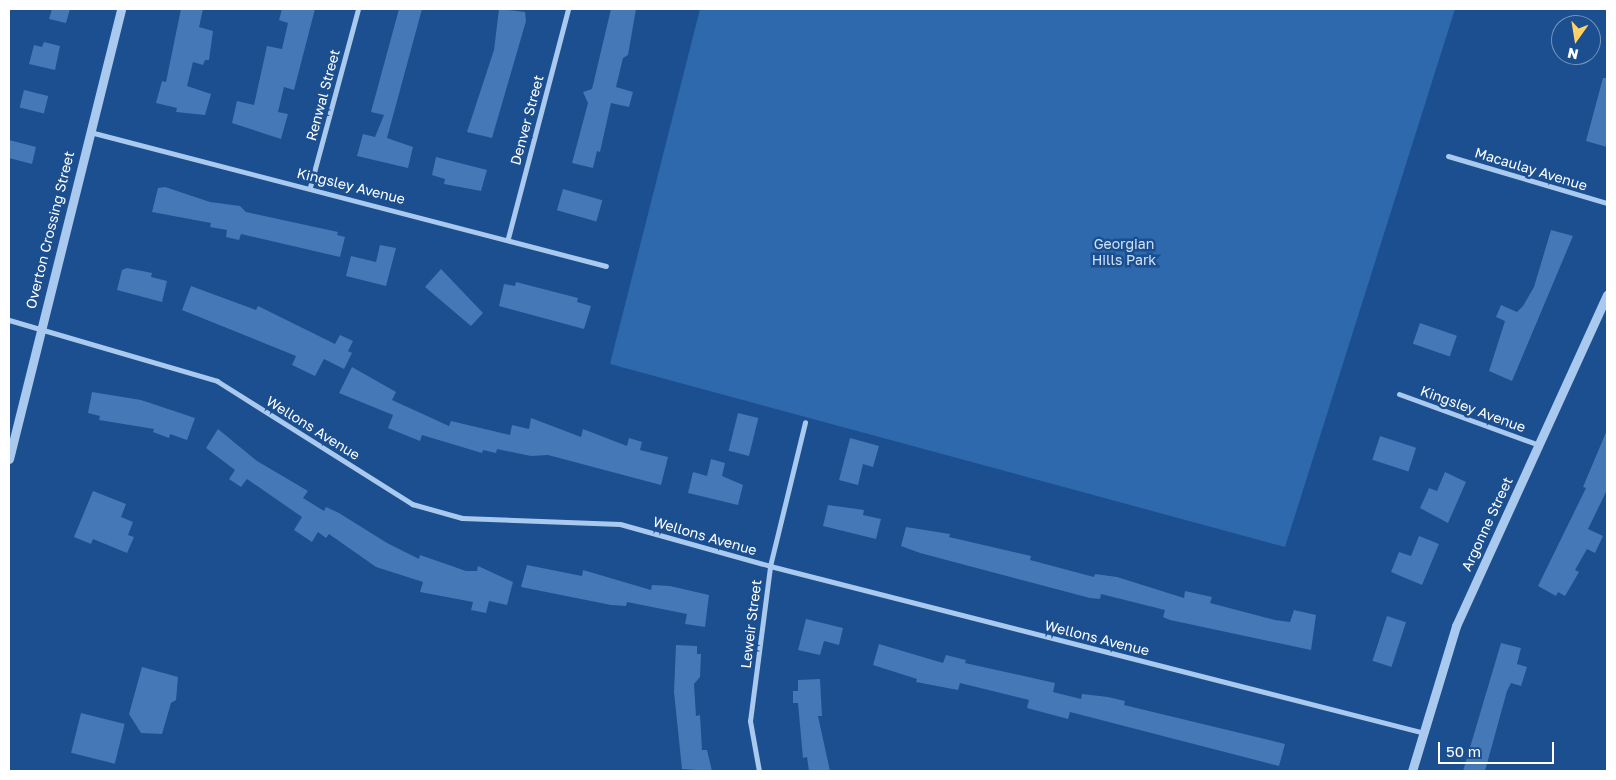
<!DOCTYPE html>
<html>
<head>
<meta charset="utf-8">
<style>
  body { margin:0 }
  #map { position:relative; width:1616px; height:780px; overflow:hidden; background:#1b4f8f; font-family:"Golos Text",sans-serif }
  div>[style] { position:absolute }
  .green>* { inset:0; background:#2e69ad }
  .building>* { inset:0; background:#4478b7; transform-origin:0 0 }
  .minor>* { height:5px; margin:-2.5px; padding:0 2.5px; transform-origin:2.5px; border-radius:2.5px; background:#a9c9ee }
  .tertiary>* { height:9px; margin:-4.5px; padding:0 4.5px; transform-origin:4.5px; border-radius:4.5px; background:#a9c9ee }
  span { translate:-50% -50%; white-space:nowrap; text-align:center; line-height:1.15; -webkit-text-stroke:5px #1b4f8f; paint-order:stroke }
  .street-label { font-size:14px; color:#fff }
  .park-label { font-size:14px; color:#cfe3fa }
  .frame { position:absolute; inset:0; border:10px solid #fff; pointer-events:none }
  .north { position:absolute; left:1551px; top:15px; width:50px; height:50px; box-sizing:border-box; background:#1b4f8f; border:1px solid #7695bc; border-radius:50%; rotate:193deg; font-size:14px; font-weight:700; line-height:20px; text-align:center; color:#fff }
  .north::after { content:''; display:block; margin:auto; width:18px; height:22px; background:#ffd166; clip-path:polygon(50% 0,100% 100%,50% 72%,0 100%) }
  .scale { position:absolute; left:1438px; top:742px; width:116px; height:22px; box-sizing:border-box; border:2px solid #fff; border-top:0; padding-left:6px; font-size:15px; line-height:18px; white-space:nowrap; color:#fff; -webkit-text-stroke:4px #1b4f8f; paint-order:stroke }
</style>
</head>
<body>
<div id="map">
  <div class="green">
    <i style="clip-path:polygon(700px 9px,1455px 9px,1285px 547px,610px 364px)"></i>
  </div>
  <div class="building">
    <i style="clip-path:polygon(52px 9px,70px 9px,66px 23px,49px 19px)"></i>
    <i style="clip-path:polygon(181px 9px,203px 9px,199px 27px,213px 31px,209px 60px,205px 60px,203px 65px,193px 62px,187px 86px,211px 94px,205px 115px,176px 112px,177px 108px,156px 103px,162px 81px,166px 82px)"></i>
    <i style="clip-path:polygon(282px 9px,315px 9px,294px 90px,284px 87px,278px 112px,288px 114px,281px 139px,232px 123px,237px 101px,254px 105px,267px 46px,282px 49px,288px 23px,279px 20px)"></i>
    <i style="clip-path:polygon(399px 9px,422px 9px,387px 138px,413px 147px,408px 168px,357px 156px,363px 134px,375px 137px,384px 115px,371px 112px)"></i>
    <i style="clip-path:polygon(499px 9px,525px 12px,526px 21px,492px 138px,467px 132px,494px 50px)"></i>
    <i style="clip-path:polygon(611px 9px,636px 9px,628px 55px,623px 58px,616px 87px,633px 92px,629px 107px,611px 103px,600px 152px,597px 151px,593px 168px,572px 163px,588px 103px,583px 92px,592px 89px)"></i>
    <i style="clip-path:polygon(44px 42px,60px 46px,55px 70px,29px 64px,34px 45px,42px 47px)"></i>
    <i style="clip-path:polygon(1603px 78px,1607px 78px,1607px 147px,1586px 141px)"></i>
    <i style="left:24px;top:90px;width:25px;height:18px;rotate:14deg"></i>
    <i style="clip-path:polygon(9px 140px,36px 147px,32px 164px,9px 158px)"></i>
    <i style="clip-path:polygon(436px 157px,487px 170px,481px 191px,444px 184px,445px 179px,432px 175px)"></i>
    <i style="clip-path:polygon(165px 187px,210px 202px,240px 206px,246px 212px,338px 232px,337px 235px,345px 237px,340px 257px,241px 234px,239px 240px,226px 237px,227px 230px,210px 227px,211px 223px,152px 212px,158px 188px)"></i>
    <i style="left:563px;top:189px;width:41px;height:22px;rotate:16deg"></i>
    <i style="clip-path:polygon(1551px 230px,1573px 236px,1512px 381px,1489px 371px,1505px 321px,1496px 317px,1501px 305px,1517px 312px,1523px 306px,1534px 287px)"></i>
    <i style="clip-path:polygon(380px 245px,396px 248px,386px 286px,346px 276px,351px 256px,376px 262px)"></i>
    <i style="clip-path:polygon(127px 268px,152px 273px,151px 277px,167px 281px,162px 302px,117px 290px,122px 270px)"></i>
    <i style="clip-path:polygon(441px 269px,483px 313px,471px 326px,425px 287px)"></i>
    <i style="clip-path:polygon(516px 282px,578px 298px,577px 302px,591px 306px,584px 329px,499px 306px,504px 284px,515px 286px)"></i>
    <i style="clip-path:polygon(191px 286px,256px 310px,258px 306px,335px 344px,340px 335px,353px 341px,348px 351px,352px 353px,344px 369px,324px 359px,315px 376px,292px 365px,296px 356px,182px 310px)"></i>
    <i style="left:1420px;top:323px;width:39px;height:22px;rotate:19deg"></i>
    <i style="clip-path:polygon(352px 367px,396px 392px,392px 400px,449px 426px,451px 421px,510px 435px,512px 425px,529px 429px,531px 418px,581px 437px,583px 429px,627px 446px,629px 438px,642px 442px,640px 450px,668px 457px,661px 485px,548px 455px,531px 456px,497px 449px,496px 453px,483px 450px,482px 453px,422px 435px,420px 441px,388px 428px,393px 415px,339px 393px)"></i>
    <i style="clip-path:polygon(92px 392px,141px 400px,195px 418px,187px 440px,170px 434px,169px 438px,153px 432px,154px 429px,99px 420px,100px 416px,88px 413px)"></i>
    <i style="left:738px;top:413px;width:21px;height:39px;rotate:14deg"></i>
    <i style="clip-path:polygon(218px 429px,257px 461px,308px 491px,303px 498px,324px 511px,326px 507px,339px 513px,387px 543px,419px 559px,420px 555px,466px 571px,477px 571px,478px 566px,513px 582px,507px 605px,489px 601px,486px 613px,471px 610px,473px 602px,420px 592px,423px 582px,376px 567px,329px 534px,326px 538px,318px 532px,312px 542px,294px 530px,302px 517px,247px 479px,241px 487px,229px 479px,235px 470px,206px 448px)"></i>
    <i style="clip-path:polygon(1607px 430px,1607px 490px,1588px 529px,1603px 536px,1595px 553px,1587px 549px,1575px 570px,1579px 572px,1565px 596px,1558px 592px,1556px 596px,1538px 586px,1586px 488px,1583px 487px)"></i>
    <i style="left:1380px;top:436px;width:38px;height:25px;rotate:18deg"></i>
    <i style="clip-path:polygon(850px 438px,879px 446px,873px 467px,863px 464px,858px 485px,839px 480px)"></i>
    <i style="clip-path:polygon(711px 459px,725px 463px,722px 476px,743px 485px,738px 505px,688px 493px,693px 472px,707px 476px)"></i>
    <i style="clip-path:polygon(1445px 472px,1466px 482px,1448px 523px,1420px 508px,1429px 488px,1437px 491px)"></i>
    <i style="clip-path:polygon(93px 491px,126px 504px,121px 517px,133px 522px,128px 535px,134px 537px,127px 553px,93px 539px,91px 544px,74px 537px)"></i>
    <i style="clip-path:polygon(828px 505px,864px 510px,863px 515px,881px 519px,876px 539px,823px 526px)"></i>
    <i style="clip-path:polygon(906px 527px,950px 534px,949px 537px,1031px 556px,1030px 560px,1094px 577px,1095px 574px,1117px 577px,1184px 598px,1185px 591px,1212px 597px,1210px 603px,1275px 620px,1290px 622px,1294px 610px,1316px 615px,1311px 650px,1170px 620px,1163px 617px,1165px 610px,1101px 594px,1100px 599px,1090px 598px,920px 553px,901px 546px)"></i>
    <i style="clip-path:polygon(1419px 536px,1439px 544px,1422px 585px,1391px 572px,1399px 552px,1411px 556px)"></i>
    <i style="clip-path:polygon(527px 565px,582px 576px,583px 570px,651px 590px,652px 585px,670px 586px,709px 595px,705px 627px,685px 624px,687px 614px,627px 602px,626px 606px,611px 605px,521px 587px)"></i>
    <i style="left:1387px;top:616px;width:20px;height:47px;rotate:18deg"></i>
    <i style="clip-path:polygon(806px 619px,843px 628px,839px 645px,824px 641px,820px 655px,798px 650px)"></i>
    <i style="clip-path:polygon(1501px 643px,1521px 648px,1517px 664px,1527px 667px,1521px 686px,1511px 683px,1507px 691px,1485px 771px,1463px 771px)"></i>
    <i style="clip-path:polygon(879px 644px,943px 663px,946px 655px,966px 660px,965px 663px,1055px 683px,1053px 692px,1081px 699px,1082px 694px,1108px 697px,1125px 701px,1124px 705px,1285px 744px,1279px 766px,1070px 712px,1068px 719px,1027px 708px,1029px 700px,960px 683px,958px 690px,916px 682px,917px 679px,873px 665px)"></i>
    <i style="clip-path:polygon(676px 645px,697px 646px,697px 654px,701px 654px,700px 677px,694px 684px,696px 716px,700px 715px,702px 750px,707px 750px,712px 771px,682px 769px,674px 692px)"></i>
    <i style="clip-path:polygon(142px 667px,178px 677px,176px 700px,171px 703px,162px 734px,141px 733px,129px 714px)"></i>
    <i style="clip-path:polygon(820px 679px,822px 716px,818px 716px,830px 771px,809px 771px,807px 757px,803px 758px,798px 703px,793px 703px,793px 691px,798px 691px,798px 680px)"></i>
    <i style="left:81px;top:713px;width:45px;height:41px;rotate:14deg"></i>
  </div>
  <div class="minor">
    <i style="left:90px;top:132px;width:533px;rotate:14.56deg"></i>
    <i style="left:1448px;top:156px;width:166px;rotate:16.5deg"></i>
    <i style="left:310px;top:187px;width:184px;rotate:-74.9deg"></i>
    <i style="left:508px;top:238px;width:237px;rotate:-75.3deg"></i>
    <i style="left:9px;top:320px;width:217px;rotate:16.3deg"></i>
    <i style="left:217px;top:381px;width:231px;rotate:32.2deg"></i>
    <i style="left:412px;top:504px;width:52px;rotate:15.6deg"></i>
    <i style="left:462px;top:518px;width:158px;rotate:2.2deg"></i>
    <i style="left:620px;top:524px;width:156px;rotate:15.6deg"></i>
    <i style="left:770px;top:566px;width:672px;rotate:14.31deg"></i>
    <i style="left:1399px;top:394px;width:149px;rotate:20deg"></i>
    <i style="left:759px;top:771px;width:51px;rotate:-100.2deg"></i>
    <i style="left:750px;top:721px;width:156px;rotate:-82.6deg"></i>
    <i style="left:770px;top:566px;width:148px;rotate:-76.3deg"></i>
  </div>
  <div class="tertiary">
    <i style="left:9px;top:459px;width:464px;rotate:-76deg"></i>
    <i style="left:1412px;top:771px;width:152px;rotate:-73.1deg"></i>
    <i style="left:1456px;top:626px;width:364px;rotate:-65.5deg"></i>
  </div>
  <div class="street-label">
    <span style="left:323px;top:95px;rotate:-75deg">Renwal Street</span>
    <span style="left:527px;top:120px;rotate:-75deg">Denver Street</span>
    <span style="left:1531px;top:169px;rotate:17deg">Macaulay Avenue</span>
    <span style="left:351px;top:186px;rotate:14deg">Kingsley Avenue</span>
    <span style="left:50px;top:230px;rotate:-76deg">Overton Crossing Street</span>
    <span style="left:1473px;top:409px;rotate:20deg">Kingsley Avenue</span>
    <span style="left:313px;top:428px;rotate:32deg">Wellons Avenue</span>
    <span style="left:1487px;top:524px;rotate:-65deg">Argonne Street</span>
    <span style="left:705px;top:536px;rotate:16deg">Wellons Avenue</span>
    <span style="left:751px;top:624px;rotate:-83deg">Leweir Street</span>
    <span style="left:1097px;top:638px;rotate:14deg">Wellons Avenue</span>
  </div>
  <div class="park-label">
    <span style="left:1124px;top:252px">Georgian<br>Hills Park</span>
  </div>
  <div class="frame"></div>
  <div class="north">N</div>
  <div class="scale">50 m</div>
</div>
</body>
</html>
